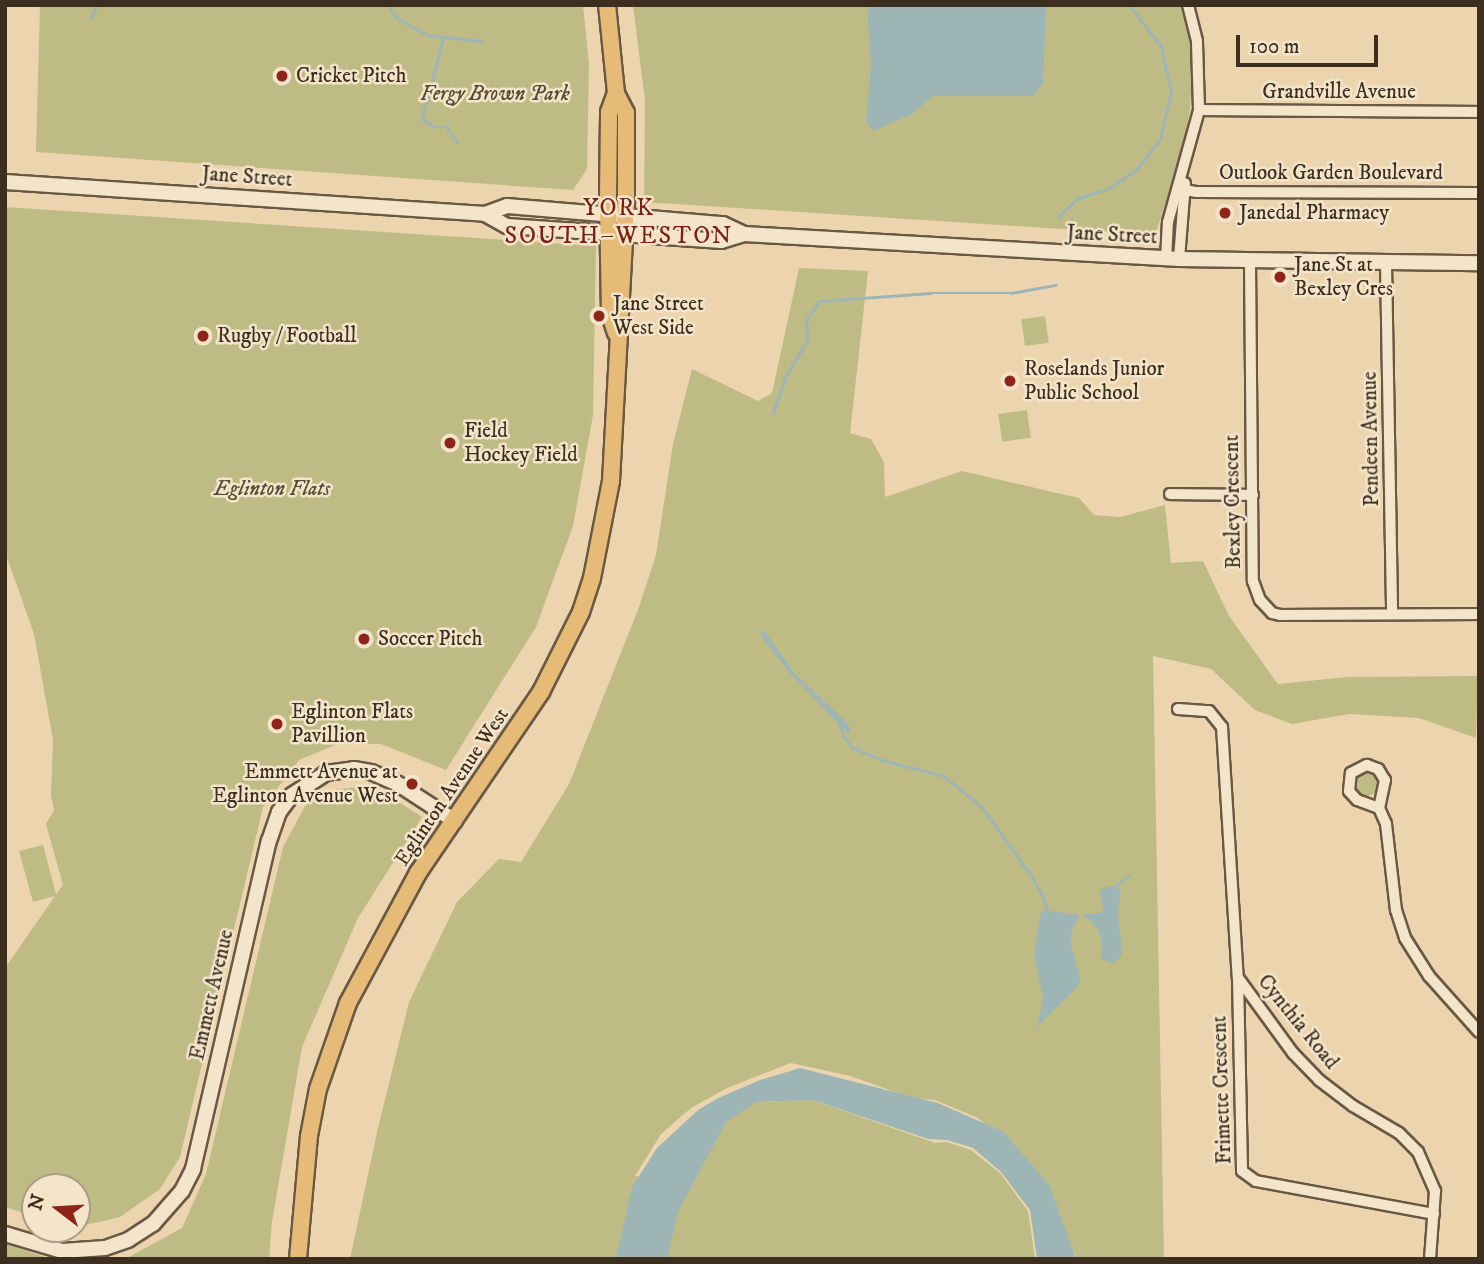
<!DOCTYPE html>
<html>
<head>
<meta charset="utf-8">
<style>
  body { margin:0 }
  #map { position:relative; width:1484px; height:1264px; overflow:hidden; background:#ecd5ae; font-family:"IM FELL DW Pica",serif }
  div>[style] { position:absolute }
  .green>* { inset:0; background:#bfbb85; transform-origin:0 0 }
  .round { border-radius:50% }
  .water>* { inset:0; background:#9db6b5 }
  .stream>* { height:2.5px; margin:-1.25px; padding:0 1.25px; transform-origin:1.25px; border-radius:1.25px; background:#9db6b5 }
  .roads { filter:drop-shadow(2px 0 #685844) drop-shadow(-2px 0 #685844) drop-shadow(0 2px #685844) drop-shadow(0 -2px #685844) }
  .street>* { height:10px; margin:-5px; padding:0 5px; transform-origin:5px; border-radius:5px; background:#f3e4ca }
  .secondary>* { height:14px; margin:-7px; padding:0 7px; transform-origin:7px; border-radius:7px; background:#f3e4ca }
  .primary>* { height:16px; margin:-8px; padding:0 8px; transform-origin:8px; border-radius:8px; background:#e6ba77 }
  .dots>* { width:19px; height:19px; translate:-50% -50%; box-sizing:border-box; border:4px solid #f3e4ca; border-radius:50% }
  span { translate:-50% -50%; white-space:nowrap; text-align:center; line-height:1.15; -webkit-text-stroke:5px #f3e4ca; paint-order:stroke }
  .poi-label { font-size:21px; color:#3c2f20 }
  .left { translate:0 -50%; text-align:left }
  .right { translate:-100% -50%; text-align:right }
  .street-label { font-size:21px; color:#3c2f20 }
  .park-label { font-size:21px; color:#564b34; font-style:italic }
  .quarter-label { font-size:24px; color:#7a1f14; letter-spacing:2px }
  .frame { position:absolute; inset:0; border:7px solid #3c2f20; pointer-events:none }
  .north { position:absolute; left:21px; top:1173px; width:70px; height:70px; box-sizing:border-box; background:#f3e4ca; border:2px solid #aa9c86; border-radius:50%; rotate:287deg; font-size:19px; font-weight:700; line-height:28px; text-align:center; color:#3c2f20 }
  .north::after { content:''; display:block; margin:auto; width:24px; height:32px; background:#8f2418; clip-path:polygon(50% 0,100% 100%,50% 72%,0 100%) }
  .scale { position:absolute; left:1236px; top:35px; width:142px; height:32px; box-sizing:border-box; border:4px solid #3c2f20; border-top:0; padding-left:9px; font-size:21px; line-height:24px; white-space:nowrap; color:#3c2f20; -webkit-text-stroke:5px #f3e4ca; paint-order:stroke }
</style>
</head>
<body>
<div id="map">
  <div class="green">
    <i style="clip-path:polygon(40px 5px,583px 5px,589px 64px,587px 169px,573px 190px,36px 152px)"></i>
    <i style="clip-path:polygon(633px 5px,1183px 5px,1193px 51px,1190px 110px,1179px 162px,1155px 235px,644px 202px,645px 101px)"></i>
    <i style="clip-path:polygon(5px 207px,596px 246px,593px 415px,573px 526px,536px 627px,446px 770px,381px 744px,338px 744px,299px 760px,263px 807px,180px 1157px,160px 1189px,120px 1217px,77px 1227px,77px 1187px,35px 1187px,35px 1217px,5px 1207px,5px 968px,55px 896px,33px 902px,19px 851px,43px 845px,56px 894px,63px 885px,46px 824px,54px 810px,51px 796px,53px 740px,34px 634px,5px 552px)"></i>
    <i style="clip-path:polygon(799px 268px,868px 271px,850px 433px,871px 439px,884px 462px,885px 497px,962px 471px,1079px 498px,1094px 515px,1120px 517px,1165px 505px,1171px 563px,1203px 561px,1229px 616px,1278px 684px,1347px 677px,1478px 676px,1476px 738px,1419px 718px,1349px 714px,1292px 724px,1255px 710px,1211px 669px,1153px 656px,1164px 1259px,1077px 1259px,1061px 1225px,1014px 1149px,978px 1118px,935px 1100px,912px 1098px,850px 1076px,791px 1063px,727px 1088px,691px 1108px,661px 1134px,635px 1176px,684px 1183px,724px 1119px,756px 1102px,813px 1100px,935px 1143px,947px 1142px,971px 1150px,1000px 1173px,1028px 1211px,1035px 1259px,350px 1259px,377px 1132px,409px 1002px,457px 902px,499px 859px,521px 862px,569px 784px,639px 607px,656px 555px,673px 444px,692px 369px,758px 401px,772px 393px)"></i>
    <i style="left:1045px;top:316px;width:27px;height:24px;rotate:82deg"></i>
    <i style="left:1027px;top:410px;width:28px;height:29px;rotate:82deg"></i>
    <i class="round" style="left:1353px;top:770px;width:26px;height:26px"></i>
    <i style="clip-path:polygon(374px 786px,422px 817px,358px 918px,302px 1047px,272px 1222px,269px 1259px,125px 1259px,182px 1228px,206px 1174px,283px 847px,305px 806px,337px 789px)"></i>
    <i style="clip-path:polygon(5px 1244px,51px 1259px,5px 1259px)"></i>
  </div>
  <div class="water">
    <i style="clip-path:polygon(867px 5px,1046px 5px,1043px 84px,1033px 96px,933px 96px,912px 114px,873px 131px,866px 121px,871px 63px)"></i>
    <i style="clip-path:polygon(764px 630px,793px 672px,846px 722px,851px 729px,849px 735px,787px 670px,760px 634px)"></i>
    <i style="clip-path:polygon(1130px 874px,1131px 877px,1117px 887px,1121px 893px,1118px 912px,1122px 953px,1119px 959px,1111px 963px,1101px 959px,1102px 942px,1098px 930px,1087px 917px,1083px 918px,1083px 914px,1101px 913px,1104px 910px,1099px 894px,1102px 888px,1114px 886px)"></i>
    <i style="clip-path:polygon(1044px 910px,1080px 915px,1072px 930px,1071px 946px,1081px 979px,1078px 986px,1037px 1027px,1043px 998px,1034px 956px,1040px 915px)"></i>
    <i style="clip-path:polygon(800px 1068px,938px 1103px,1004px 1132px,1050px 1186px,1076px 1259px,1037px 1259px,1030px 1210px,1001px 1172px,973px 1148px,947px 1140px,928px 1139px,813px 1100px,756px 1102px,726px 1122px,678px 1212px,667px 1259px,616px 1259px,632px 1187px,657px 1148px,698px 1110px,718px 1098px,760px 1080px)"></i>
  </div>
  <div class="stream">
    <i style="left:388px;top:5px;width:14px;rotate:56deg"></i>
    <i style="left:396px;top:17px;width:36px;rotate:30deg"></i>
    <i style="left:427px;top:35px;width:54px;rotate:6.3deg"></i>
    <i style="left:91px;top:18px;width:14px;rotate:-65deg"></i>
    <i style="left:444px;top:37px;width:85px;rotate:105deg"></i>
    <i style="left:422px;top:119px;width:15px;rotate:32deg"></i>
    <i style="left:435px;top:127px;width:12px"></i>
    <i style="left:447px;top:127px;width:18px;rotate:56deg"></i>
    <i style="left:1058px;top:217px;width:28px;rotate:-44deg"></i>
    <i style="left:1078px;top:198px;width:30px;rotate:-17deg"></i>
    <i style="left:1107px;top:189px;width:35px;rotate:-33deg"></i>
    <i style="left:1136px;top:170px;width:39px;rotate:-52deg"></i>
    <i style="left:1160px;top:139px;width:48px;rotate:-76.8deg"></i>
    <i style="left:1171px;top:92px;width:46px;rotate:-102.5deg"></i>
    <i style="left:1161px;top:47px;width:53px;rotate:-127.3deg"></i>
    <i style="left:773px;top:413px;width:37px;rotate:-71deg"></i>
    <i style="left:785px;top:378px;width:45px;rotate:-59.5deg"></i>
    <i style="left:808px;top:339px;width:18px;rotate:-96deg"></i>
    <i style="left:806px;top:321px;width:24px;rotate:-57deg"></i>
    <i style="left:819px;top:301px;width:112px;rotate:-4.1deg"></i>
    <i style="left:931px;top:293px;width:80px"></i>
    <i style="left:1011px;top:293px;width:45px;rotate:-10.3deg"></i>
    <i style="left:840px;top:726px;width:12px;rotate:70deg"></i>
    <i style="left:844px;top:737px;width:14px;rotate:51deg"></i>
    <i style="left:853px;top:748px;width:35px;rotate:22deg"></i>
    <i style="left:886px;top:761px;width:60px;rotate:14.5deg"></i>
    <i style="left:944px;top:776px;width:49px;rotate:39.2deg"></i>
    <i style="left:982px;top:807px;width:87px;rotate:54.3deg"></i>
    <i style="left:1033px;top:878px;width:23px;rotate:61deg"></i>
    <i style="left:1044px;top:898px;width:12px;rotate:76deg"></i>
  </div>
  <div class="roads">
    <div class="street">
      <i style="left:1199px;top:110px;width:280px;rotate:0.4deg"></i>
      <i style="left:1184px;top:190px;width:12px;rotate:9deg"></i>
      <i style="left:1196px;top:192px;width:283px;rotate:0.2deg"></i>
      <i style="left:1166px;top:259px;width:37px;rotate:-87deg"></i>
      <i style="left:1168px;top:222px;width:116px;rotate:-74.5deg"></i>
      <i style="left:1199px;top:110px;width:69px;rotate:-91.7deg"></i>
      <i style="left:1197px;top:41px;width:37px;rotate:-104deg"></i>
      <i style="left:1179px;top:259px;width:76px;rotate:-85.5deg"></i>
      <i style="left:1250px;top:262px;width:319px;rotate:89.5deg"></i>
      <i style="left:1253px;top:581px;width:20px;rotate:70deg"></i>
      <i style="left:1260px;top:600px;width:18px;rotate:47deg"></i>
      <i style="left:1272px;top:613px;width:8px;rotate:14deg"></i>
      <i style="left:1280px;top:615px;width:199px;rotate:-0.3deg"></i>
      <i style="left:1386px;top:263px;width:351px;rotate:89deg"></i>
      <i style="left:1170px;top:494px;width:83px;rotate:0.7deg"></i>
      <i style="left:1178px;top:709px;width:31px;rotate:4deg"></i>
      <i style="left:1209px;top:711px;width:21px;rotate:51deg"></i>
      <i style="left:1222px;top:727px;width:252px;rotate:86.4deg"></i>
      <i style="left:1238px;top:978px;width:193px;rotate:88.8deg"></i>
      <i style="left:1242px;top:1171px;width:17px;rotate:36deg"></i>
      <i style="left:1256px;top:1181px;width:181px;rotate:10.5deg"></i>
      <i style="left:1367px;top:765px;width:12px;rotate:20deg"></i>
      <i style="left:1378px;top:769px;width:13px;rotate:58deg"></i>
      <i style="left:1385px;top:780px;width:29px;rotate:102deg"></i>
      <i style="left:1379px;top:808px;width:23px;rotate:-160deg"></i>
      <i style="left:1357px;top:800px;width:12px;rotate:-132deg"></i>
      <i style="left:1349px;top:791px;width:18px;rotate:-84deg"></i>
      <i style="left:1351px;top:773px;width:18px;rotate:-27deg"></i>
      <i style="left:1379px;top:808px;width:17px;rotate:66deg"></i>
      <i style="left:1386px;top:824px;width:87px;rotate:83.4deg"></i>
      <i style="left:1396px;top:910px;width:29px;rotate:72deg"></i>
      <i style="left:1405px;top:938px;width:45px;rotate:57.7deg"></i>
      <i style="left:1429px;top:976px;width:75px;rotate:48.2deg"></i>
      <i style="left:1239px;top:979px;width:92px;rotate:53.9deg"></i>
      <i style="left:1293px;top:1053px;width:37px;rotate:46deg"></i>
      <i style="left:1319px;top:1080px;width:43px;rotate:37.4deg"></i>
      <i style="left:1353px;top:1106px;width:53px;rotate:30.4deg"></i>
      <i style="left:1399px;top:1133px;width:27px;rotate:45deg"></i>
      <i style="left:1418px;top:1152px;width:43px;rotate:66.4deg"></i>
      <i style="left:1435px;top:1191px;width:68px;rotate:94.2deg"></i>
    </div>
    <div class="secondary">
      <i style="left:5px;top:182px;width:481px;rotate:3.8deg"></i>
      <i style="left:485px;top:214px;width:23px;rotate:-20deg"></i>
      <i style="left:507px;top:206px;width:217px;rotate:4.8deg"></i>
      <i style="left:723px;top:224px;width:23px;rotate:25deg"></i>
      <i style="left:485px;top:214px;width:25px;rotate:29deg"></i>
      <i style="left:507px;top:226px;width:215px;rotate:4deg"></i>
      <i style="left:721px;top:241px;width:24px;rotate:-17deg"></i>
      <i style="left:744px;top:234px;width:436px;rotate:3.3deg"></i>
      <i style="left:1179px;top:259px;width:300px;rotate:0.8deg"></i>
      <i style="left:5px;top:1234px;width:59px;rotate:16.6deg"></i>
      <i style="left:62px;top:1251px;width:43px;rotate:-4deg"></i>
      <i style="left:105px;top:1248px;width:24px;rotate:-19deg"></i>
      <i style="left:128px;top:1240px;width:30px;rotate:-33deg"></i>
      <i style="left:153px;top:1224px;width:44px;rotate:-48.7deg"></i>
      <i style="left:182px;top:1191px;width:25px;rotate:-63deg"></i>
      <i style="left:193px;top:1169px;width:337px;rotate:-77deg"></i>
      <i style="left:269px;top:841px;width:31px;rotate:-71deg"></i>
      <i style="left:279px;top:812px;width:21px;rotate:-53deg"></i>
      <i style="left:292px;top:795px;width:40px;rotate:-32.9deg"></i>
      <i style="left:326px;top:773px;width:28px;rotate:-8deg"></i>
      <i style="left:354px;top:769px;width:17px;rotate:10deg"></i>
      <i style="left:371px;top:772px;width:30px;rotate:24deg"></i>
      <i style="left:398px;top:784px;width:68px;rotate:33deg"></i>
    </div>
    <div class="primary">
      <i style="left:616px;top:333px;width:20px;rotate:-108deg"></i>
      <i style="left:610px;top:314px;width:117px;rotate:-91deg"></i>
      <i style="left:608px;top:197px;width:85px;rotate:-89.3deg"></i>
      <i style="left:609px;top:112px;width:20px;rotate:-70deg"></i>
      <i style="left:298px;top:1259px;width:123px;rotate:-84.9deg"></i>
      <i style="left:309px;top:1136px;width:48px;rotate:-79.2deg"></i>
      <i style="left:318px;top:1089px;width:91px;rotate:-70.8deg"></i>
      <i style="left:348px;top:1003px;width:148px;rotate:-61.7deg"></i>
      <i style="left:418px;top:873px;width:219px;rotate:-55.8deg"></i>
      <i style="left:541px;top:692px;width:89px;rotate:-63.4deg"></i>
      <i style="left:581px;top:612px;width:36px;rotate:-72deg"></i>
      <i style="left:592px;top:578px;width:99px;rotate:-78.9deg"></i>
      <i style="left:611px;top:481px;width:281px;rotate:-86.9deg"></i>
      <i style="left:626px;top:200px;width:87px;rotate:-90deg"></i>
      <i style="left:626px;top:113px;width:22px;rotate:-117deg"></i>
      <i style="left:616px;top:93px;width:88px;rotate:-95.8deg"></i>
    </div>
  </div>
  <div class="dots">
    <i style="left:282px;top:76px;background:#8f2418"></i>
    <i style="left:1225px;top:213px;background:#8f2418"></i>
    <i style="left:1280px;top:277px;background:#8f2418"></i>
    <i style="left:599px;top:316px;background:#8f2418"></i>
    <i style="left:203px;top:336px;background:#8f2418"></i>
    <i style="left:1010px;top:381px;background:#8f2418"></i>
    <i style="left:450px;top:443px;background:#8f2418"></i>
    <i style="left:364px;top:639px;background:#8f2418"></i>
    <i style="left:277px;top:724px;background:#8f2418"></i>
    <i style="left:412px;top:784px;background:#8f2418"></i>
  </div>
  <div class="poi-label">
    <span class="left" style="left:296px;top:76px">Cricket Pitch</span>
    <span class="left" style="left:1239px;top:213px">Janedal Pharmacy</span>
    <span class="left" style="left:1294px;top:277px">Jane St at<br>Bexley Cres</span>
    <span class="left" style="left:613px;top:316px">Jane Street<br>West Side</span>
    <span class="left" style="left:217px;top:336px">Rugby / Football</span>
    <span class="left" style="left:1024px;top:381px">Roselands Junior<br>Public School</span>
    <span class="left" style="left:464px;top:443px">Field<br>Hockey Field</span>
    <span class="left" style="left:378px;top:639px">Soccer Pitch</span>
    <span class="left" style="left:291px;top:724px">Eglinton Flats<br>Pavillion</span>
    <span class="right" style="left:398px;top:784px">Emmett Avenue at<br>Eglinton Avenue West</span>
  </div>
  <div class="street-label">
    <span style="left:1339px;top:92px">Grandville Avenue</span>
    <span style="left:1331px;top:173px">Outlook Garden Boulevard</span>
    <span style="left:247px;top:177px;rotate:4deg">Jane Street</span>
    <span style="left:1112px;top:235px;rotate:3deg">Jane Street</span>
    <span style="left:1371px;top:439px;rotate:-91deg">Pendeen Avenue</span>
    <span style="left:1233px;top:502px;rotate:-91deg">Bexley Crescent</span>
    <span style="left:452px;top:787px;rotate:-56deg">Eglinton Avenue West</span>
    <span style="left:212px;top:995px;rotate:-77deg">Emmett Avenue</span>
    <span style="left:1298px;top:1022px;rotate:51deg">Cynthia Road</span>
    <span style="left:1222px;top:1090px;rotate:-92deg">Frimette Crescent</span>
  </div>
  <div class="park-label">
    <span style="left:495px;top:94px">Fergy Brown Park</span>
    <span style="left:272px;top:489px">Eglinton Flats</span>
  </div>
  <div class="quarter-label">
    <span style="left:619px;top:223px">YORK<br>SOUTH–WESTON</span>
  </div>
  <div class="frame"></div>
  <div class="north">N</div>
  <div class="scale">100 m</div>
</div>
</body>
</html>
